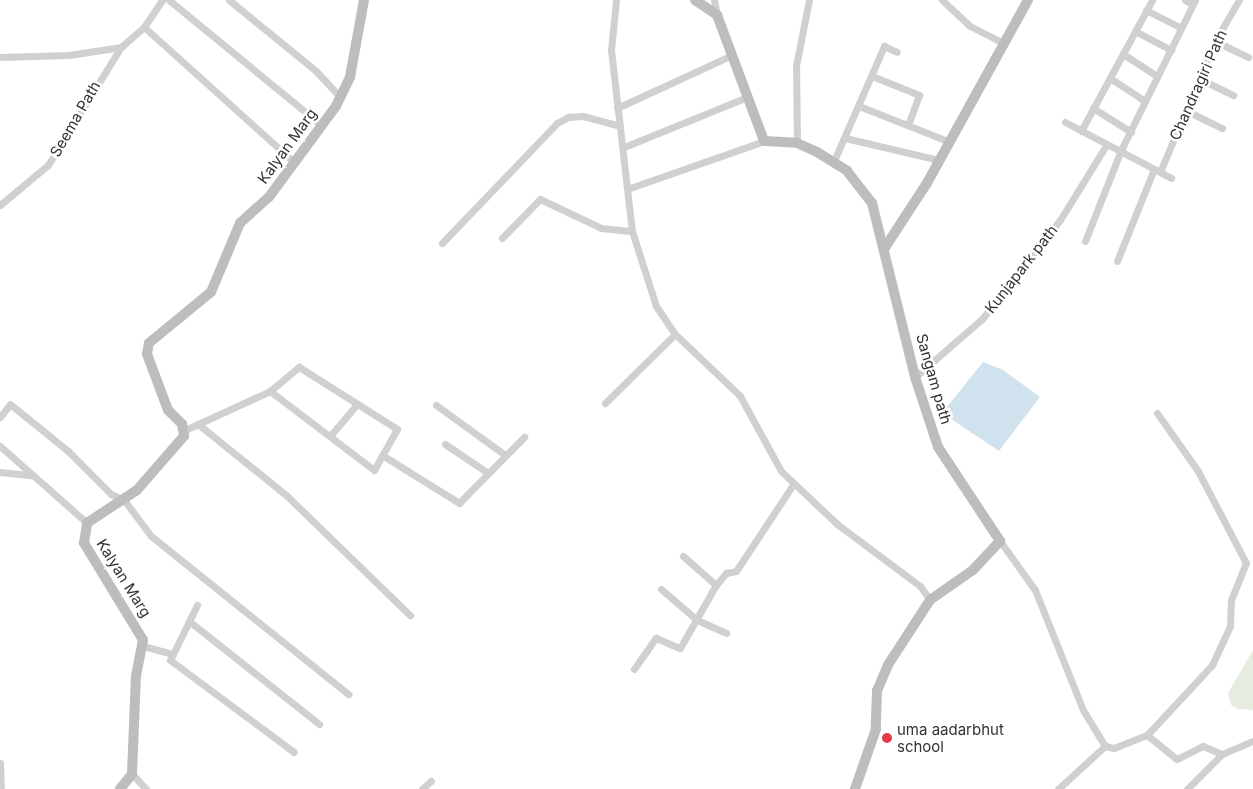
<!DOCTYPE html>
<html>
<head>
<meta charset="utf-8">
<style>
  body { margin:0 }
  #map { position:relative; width:1253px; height:789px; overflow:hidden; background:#fff; font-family:Inter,sans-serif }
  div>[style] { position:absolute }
  .green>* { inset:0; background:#e6ecdf }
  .water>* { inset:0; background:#cfe2ee }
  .street>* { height:7px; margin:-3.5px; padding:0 3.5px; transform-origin:3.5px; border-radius:3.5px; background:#d0d0d0 }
  .secondary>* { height:10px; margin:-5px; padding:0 5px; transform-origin:5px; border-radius:5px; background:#bdbdbd }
  .dots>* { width:14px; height:14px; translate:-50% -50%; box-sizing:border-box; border:2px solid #fff; border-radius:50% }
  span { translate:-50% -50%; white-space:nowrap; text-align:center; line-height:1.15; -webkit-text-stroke:5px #fff; paint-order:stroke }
  .street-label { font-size:15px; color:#333 }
  .poi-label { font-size:15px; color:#333 }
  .left { translate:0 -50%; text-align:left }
</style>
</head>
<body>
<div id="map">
  <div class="green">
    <i style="clip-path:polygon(1253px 650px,1253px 710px,1238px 709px,1231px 705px,1228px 693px)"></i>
  </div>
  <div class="water">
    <i style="clip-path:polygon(983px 362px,1003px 370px,1040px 397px,999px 451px,942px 413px)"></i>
  </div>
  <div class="street">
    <i style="left:169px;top:0;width:197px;rotate:39.4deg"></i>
    <i style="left:229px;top:0;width:112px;rotate:39.2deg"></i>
    <i style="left:316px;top:71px;width:35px;rotate:47deg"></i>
    <i style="left:616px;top:0;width:50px;rotate:95.7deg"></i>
    <i style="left:611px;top:50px;width:182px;rotate:83.4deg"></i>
    <i style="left:632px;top:231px;width:79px;rotate:72.3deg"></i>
    <i style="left:656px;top:306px;width:34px;rotate:56deg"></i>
    <i style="left:675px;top:334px;width:90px;rotate:43.6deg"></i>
    <i style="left:740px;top:396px;width:85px;rotate:61.3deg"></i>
    <i style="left:781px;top:471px;width:77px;rotate:43.4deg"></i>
    <i style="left:837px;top:524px;width:104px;rotate:36.8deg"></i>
    <i style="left:920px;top:586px;width:17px;rotate:54deg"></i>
    <i style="left:714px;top:0;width:15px;rotate:79deg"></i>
    <i style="left:942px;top:0;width:38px;rotate:43deg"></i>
    <i style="left:970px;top:26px;width:38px;rotate:27deg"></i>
    <i style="left:1185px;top:0;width:8px;rotate:30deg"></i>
    <i style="left:1146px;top:10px;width:38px;rotate:27deg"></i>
    <i style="left:144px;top:27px;width:202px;rotate:42deg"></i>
    <i style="left:1135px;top:31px;width:41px;rotate:27.8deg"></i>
    <i style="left:1215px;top:41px;width:37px;rotate:26deg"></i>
    <i style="left:1123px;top:54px;width:40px;rotate:32.9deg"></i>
    <i style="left:0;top:57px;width:69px;rotate:-1.7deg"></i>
    <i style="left:69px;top:55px;width:53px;rotate:-8.7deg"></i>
    <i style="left:121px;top:47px;width:30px;rotate:-41deg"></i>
    <i style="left:144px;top:27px;width:32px;rotate:-56deg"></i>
    <i style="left:872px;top:76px;width:51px;rotate:22deg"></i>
    <i style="left:919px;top:95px;width:32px;rotate:110deg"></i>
    <i style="left:1110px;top:78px;width:42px;rotate:33.3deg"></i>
    <i style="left:1200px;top:79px;width:37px;rotate:26deg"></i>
    <i style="left:859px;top:106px;width:98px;rotate:21.6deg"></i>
    <i style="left:617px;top:108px;width:127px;rotate:-24.7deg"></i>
    <i style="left:1093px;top:108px;width:45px;rotate:32.3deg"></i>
    <i style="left:1187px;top:111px;width:39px;rotate:26deg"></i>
    <i style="left:1065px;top:122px;width:120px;rotate:27.8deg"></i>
    <i style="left:1081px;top:131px;width:149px;rotate:-61.5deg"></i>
    <i style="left:845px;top:138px;width:97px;rotate:13.2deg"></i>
    <i style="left:797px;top:143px;width:77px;rotate:-90.7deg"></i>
    <i style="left:796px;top:66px;width:67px;rotate:-78.9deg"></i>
    <i style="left:624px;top:147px;width:133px;rotate:-22.1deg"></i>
    <i style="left:833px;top:163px;width:128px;rotate:-66.4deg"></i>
    <i style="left:884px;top:46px;width:14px;rotate:25deg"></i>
    <i style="left:1160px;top:172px;width:142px;rotate:-67.2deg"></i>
    <i style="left:1215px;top:41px;width:48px;rotate:-59.7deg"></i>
    <i style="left:630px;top:188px;width:142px;rotate:-19.3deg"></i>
    <i style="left:0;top:205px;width:62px;rotate:-39.8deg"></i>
    <i style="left:48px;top:165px;width:139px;rotate:-58.3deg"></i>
    <i style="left:502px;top:238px;width:54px;rotate:-45.7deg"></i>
    <i style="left:540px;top:199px;width:68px;rotate:25.4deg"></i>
    <i style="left:601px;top:228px;width:31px;rotate:6deg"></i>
    <i style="left:1085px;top:241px;width:98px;rotate:-68.4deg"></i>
    <i style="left:1121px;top:150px;width:167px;rotate:-63.7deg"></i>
    <i style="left:442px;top:243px;width:166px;rotate:-46.2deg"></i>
    <i style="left:557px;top:123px;width:13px;rotate:-29deg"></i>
    <i style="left:568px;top:117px;width:15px;rotate:-4deg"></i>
    <i style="left:583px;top:116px;width:38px;rotate:15deg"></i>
    <i style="left:1117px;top:261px;width:99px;rotate:-68.1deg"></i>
    <i style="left:915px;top:377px;width:89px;rotate:-40.9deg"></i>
    <i style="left:982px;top:319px;width:126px;rotate:-51.8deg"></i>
    <i style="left:1060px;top:220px;width:89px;rotate:-58.3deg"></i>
    <i style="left:605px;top:403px;width:98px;rotate:-44.6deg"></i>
    <i style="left:436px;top:405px;width:85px;rotate:35.9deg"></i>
    <i style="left:0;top:417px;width:16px;rotate:-52deg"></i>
    <i style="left:10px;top:404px;width:75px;rotate:39deg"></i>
    <i style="left:68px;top:451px;width:61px;rotate:45deg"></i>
    <i style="left:111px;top:494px;width:14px;rotate:25deg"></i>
    <i style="left:124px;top:500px;width:45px;rotate:53.1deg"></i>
    <i style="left:151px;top:536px;width:253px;rotate:38.7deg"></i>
    <i style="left:198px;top:424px;width:113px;rotate:38.9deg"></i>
    <i style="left:286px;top:495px;width:173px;rotate:44.1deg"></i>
    <i style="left:185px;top:430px;width:94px;rotate:-24.6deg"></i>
    <i style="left:270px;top:391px;width:38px;rotate:-40deg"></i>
    <i style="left:299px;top:367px;width:116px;rotate:32.3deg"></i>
    <i style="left:397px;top:429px;width:47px;rotate:119.3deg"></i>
    <i style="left:374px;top:470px;width:131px;rotate:-142.8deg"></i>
    <i style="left:330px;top:436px;width:42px;rotate:-49.8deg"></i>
    <i style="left:445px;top:444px;width:52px;rotate:34deg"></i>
    <i style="left:0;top:446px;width:116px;rotate:41.5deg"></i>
    <i style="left:382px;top:455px;width:91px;rotate:31.9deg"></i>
    <i style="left:459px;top:503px;width:93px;rotate:-45.4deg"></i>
    <i style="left:0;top:472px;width:31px;rotate:6deg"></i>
    <i style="left:1000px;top:541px;width:60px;rotate:54.5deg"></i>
    <i style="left:1035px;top:590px;width:129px;rotate:68.2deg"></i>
    <i style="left:1083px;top:710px;width:42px;rotate:58.6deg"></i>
    <i style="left:1105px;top:746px;width:9px;rotate:13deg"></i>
    <i style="left:1114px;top:748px;width:35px;rotate:-22deg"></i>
    <i style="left:1147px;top:735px;width:38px;rotate:39deg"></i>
    <i style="left:1177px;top:759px;width:29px;rotate:-27deg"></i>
    <i style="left:1203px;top:746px;width:21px;rotate:23deg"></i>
    <i style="left:683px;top:556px;width:44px;rotate:41.3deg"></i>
    <i style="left:661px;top:589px;width:48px;rotate:40.7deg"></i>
    <i style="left:697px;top:620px;width:32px;rotate:24deg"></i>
    <i style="left:197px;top:605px;width:61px;rotate:116.1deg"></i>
    <i style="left:170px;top:660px;width:154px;rotate:36.6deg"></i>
    <i style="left:189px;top:621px;width:166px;rotate:38.4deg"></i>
    <i style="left:143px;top:646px;width:31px;rotate:15deg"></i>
    <i style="left:634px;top:669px;width:38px;rotate:-55deg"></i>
    <i style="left:656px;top:638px;width:26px;rotate:23deg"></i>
    <i style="left:680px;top:648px;width:73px;rotate:-60.3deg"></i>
    <i style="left:716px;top:585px;width:16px;rotate:-50deg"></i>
    <i style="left:726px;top:573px;width:10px;rotate:-11deg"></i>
    <i style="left:736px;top:571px;width:105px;rotate:-56.6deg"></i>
    <i style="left:1147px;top:735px;width:96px;rotate:-47.1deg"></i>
    <i style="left:1212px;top:665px;width:43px;rotate:-65.2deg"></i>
    <i style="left:1230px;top:626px;width:26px;rotate:-88deg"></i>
    <i style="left:1231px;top:600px;width:40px;rotate:-68deg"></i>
    <i style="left:1246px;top:563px;width:104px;rotate:-117.6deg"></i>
    <i style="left:1198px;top:471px;width:71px;rotate:-125.3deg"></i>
    <i style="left:0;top:763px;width:26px;rotate:88deg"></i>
    <i style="left:132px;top:774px;width:21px;rotate:47deg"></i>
    <i style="left:422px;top:789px;width:12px;rotate:-42deg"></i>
    <i style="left:1058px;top:789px;width:64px;rotate:-42.5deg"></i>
    <i style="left:1187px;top:789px;width:49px;rotate:-45deg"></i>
    <i style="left:1222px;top:754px;width:34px;rotate:-23deg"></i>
  </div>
  <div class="secondary">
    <i style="left:695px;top:0;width:27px;rotate:34deg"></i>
    <i style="left:717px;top:15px;width:134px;rotate:69.5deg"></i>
    <i style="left:764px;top:141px;width:33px;rotate:3deg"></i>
    <i style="left:797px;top:143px;width:22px;rotate:24deg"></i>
    <i style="left:817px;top:152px;width:36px;rotate:32deg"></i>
    <i style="left:847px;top:171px;width:41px;rotate:52deg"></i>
    <i style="left:872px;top:203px;width:179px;rotate:76.1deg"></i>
    <i style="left:915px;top:377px;width:74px;rotate:71.8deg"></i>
    <i style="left:938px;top:447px;width:113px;rotate:56.6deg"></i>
    <i style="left:1000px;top:541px;width:40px;rotate:133deg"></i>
    <i style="left:973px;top:570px;width:52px;rotate:145.1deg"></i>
    <i style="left:930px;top:600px;width:77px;rotate:122.9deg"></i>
    <i style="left:888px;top:665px;width:28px;rotate:113deg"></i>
    <i style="left:877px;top:691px;width:38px;rotate:92deg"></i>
    <i style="left:876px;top:729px;width:64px;rotate:109.3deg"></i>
    <i style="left:884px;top:249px;width:79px;rotate:-56.9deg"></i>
    <i style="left:927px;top:183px;width:209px;rotate:-61.1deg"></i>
    <i style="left:120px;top:789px;width:19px;rotate:-51deg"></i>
    <i style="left:132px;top:774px;width:98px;rotate:-87.7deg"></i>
    <i style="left:136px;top:676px;width:37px;rotate:-79deg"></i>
    <i style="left:143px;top:640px;width:114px;rotate:-121.3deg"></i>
    <i style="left:84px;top:543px;width:20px;rotate:-81deg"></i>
    <i style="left:87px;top:523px;width:60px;rotate:-33.4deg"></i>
    <i style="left:137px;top:490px;width:72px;rotate:-49deg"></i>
    <i style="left:184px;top:436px;width:12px;rotate:-99deg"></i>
    <i style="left:182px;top:424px;width:20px;rotate:-135deg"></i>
    <i style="left:168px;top:410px;width:60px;rotate:-110.6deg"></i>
    <i style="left:147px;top:354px;width:11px;rotate:-80deg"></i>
    <i style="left:149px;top:343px;width:80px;rotate:-39.4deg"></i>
    <i style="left:211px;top:292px;width:75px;rotate:-67.2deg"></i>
    <i style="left:240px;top:223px;width:39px;rotate:-42deg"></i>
    <i style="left:269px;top:197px;width:113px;rotate:-53.6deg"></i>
    <i style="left:336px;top:106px;width:32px;rotate:-64deg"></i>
    <i style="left:350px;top:77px;width:78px;rotate:-79.7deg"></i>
  </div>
  <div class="dots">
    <i style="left:887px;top:738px;background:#e63946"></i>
  </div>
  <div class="street-label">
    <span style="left:1198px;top:85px;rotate:-66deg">Chandragiri Path</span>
    <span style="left:75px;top:119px;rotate:-60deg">Seema Path</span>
    <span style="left:287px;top:146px;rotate:-54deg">Kalyan Marg</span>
    <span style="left:1021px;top:269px;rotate:-52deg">Kunjapark path</span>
    <span style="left:934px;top:379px;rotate:74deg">Sangam path</span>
    <span style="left:124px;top:578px;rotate:58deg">Kalyan Marg</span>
  </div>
  <div class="poi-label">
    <span class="left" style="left:897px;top:738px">uma aadarbhut<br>school</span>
  </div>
</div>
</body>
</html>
